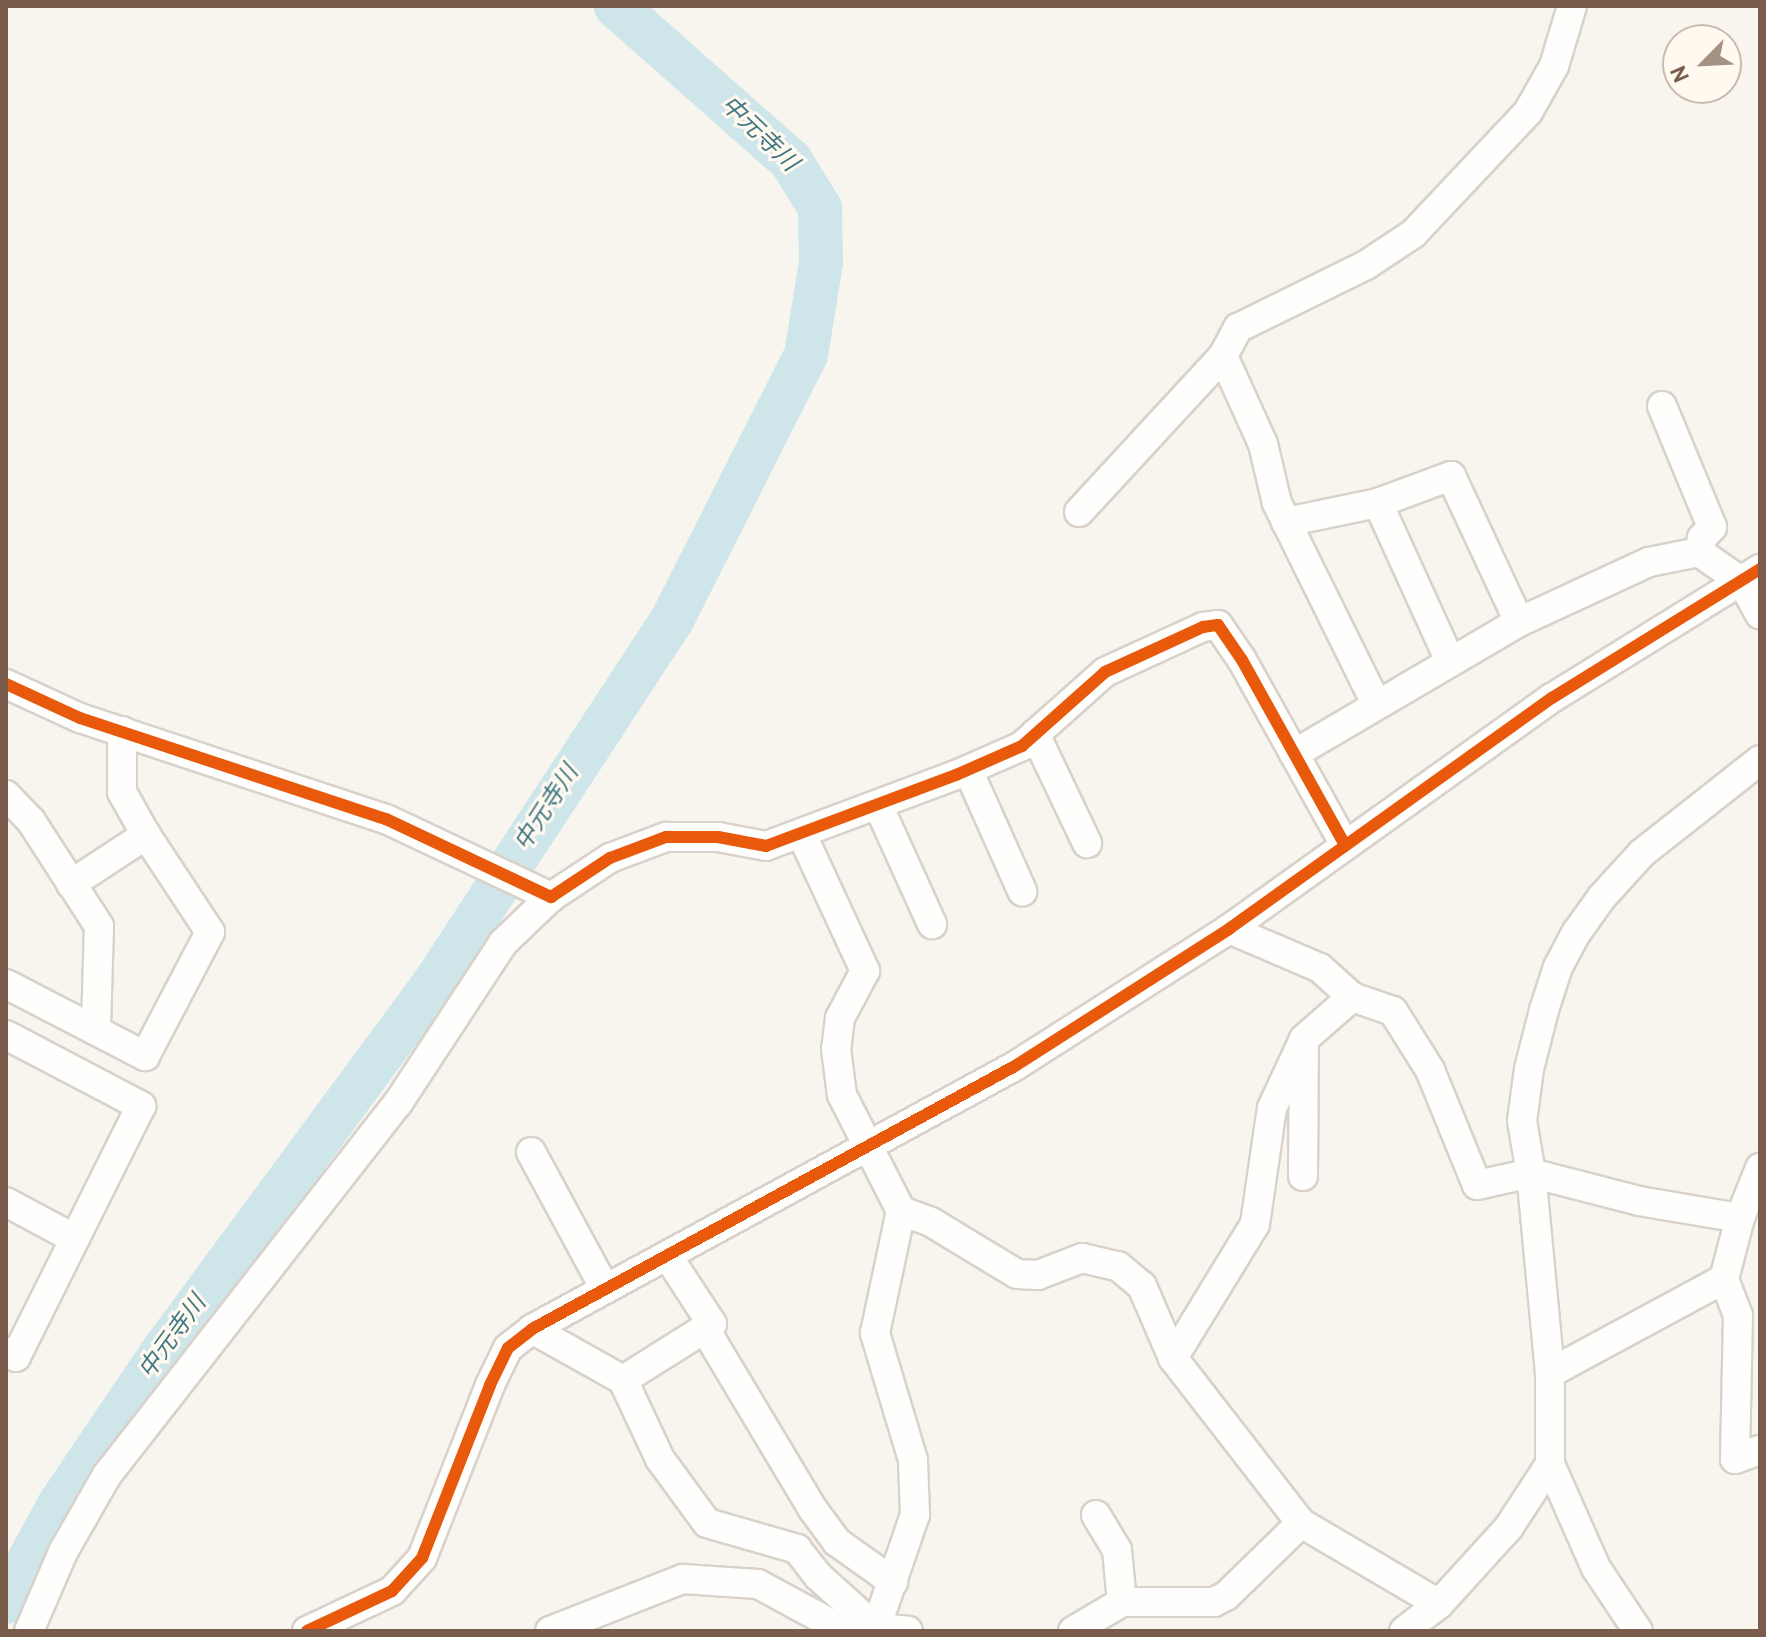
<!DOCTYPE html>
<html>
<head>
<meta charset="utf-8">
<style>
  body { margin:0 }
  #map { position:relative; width:1766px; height:1637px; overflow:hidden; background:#f8f5ee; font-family:Overpass,"Noto Sans JP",sans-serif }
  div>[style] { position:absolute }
  .river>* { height:44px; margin:-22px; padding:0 22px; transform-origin:22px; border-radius:22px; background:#cee6ea }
  .roads { filter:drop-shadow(2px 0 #d8d2cb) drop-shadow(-2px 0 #d8d2cb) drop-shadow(0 2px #d8d2cb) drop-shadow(0 -2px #d8d2cb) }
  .minor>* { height:28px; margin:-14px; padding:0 14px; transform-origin:14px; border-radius:14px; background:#fefefc }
  .cycleway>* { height:12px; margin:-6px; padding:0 6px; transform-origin:6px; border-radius:6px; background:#e8590c }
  span { translate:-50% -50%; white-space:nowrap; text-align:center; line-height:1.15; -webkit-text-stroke:6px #fff9f0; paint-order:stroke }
  .water-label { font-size:24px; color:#417885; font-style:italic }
  .frame { position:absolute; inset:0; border:8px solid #795c4b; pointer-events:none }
  .north { position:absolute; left:1662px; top:24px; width:80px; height:80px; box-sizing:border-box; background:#fff9f0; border:2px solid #c9baae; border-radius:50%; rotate:246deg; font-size:22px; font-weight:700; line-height:32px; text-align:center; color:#795c4b }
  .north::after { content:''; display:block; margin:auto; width:28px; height:36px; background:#a59284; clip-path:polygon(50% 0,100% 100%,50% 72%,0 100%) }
</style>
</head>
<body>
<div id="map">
  <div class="river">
    <i style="left:6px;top:1602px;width:111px;rotate:-61.3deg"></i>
    <i style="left:59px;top:1505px;width:186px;rotate:-56deg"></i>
    <i style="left:163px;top:1351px;width:458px;rotate:-53.6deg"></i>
    <i style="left:435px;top:982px;width:433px;rotate:-56.8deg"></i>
    <i style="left:672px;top:620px;width:297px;rotate:-63.2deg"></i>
    <i style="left:806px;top:355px;width:94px;rotate:-80.8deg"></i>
    <i style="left:821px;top:262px;width:54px;rotate:-91.1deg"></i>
    <i style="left:820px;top:208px;width:55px;rotate:-121.7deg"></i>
    <i style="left:791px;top:161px;width:234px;rotate:-138.5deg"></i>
  </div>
  <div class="roads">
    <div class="minor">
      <i style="left:1223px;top:356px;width:97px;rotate:65.6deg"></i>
      <i style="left:1263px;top:444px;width:61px;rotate:76.7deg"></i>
      <i style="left:1277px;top:503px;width:223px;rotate:63.7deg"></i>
      <i style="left:1662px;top:406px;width:131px;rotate:67.5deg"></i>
      <i style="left:1712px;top:527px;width:15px;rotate:132deg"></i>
      <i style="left:1702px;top:538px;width:14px;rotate:102deg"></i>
      <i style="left:1378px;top:503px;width:78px;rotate:-20.3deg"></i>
      <i style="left:1451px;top:476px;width:161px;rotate:65deg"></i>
      <i style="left:1079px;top:512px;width:212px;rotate:-47.3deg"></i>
      <i style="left:1223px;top:356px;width:32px;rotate:-62deg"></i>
      <i style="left:1238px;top:328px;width:143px;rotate:-26.2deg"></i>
      <i style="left:1366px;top:265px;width:56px;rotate:-33.4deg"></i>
      <i style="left:1413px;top:234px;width:168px;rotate:-46.7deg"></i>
      <i style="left:1528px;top:112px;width:53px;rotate:-60.5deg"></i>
      <i style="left:1554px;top:66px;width:63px;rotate:-73.3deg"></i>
      <i style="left:1286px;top:522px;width:94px;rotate:-11.7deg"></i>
      <i style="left:1378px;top:503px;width:174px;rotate:65.5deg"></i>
      <i style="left:6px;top:684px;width:81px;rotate:24.7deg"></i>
      <i style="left:80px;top:718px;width:322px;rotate:18.3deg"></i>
      <i style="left:386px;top:819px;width:183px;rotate:25.3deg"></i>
      <i style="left:551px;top:897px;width:71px;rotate:-33.5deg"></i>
      <i style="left:610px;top:858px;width:60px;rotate:-20.6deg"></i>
      <i style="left:666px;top:837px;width:52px"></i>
      <i style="left:718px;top:837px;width:49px;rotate:10.6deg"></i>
      <i style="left:766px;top:846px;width:203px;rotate:-20.5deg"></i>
      <i style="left:956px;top:775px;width:72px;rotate:-23.7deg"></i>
      <i style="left:1022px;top:746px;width:111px;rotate:-41.7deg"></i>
      <i style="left:1105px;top:672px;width:108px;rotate:-24.7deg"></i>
      <i style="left:1203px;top:627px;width:15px;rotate:-8deg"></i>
      <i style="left:1218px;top:625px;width:42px;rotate:55.6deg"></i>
      <i style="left:1242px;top:660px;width:212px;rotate:60.9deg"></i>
      <i style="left:1035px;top:734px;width:121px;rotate:64.5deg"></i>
      <i style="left:1294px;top:754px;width:261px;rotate:-30.4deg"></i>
      <i style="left:1519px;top:622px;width:143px;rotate:-24.8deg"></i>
      <i style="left:1649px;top:562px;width:51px;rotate:-11.3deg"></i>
      <i style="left:1699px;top:552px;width:52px;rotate:34.9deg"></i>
      <i style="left:1742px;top:582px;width:37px;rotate:61deg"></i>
      <i style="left:968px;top:770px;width:133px;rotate:65.9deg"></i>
      <i style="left:6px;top:795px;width:36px;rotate:46deg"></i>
      <i style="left:31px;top:821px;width:125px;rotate:57.1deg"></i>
      <i style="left:99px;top:926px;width:104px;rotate:91.7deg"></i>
      <i style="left:878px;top:805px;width:131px;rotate:65.6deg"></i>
      <i style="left:802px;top:835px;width:150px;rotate:65.1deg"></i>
      <i style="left:865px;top:971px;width:53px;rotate:118deg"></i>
      <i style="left:840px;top:1018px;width:31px;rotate:97deg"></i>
      <i style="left:836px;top:1049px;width:46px;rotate:82.6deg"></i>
      <i style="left:842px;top:1095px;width:130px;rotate:63deg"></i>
      <i style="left:901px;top:1211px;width:32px;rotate:20deg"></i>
      <i style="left:931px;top:1222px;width:100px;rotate:31.2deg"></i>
      <i style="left:1017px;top:1274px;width:21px;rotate:3deg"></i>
      <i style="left:1038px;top:1275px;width:47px;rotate:-21.1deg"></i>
      <i style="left:1082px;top:1258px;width:37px;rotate:13deg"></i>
      <i style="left:1118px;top:1266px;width:31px;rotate:40deg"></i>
      <i style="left:1142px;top:1286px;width:78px;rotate:66.7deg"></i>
      <i style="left:71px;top:884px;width:90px;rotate:-33.2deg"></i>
      <i style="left:1229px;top:929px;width:99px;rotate:23.2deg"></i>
      <i style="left:1320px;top:968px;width:43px;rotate:42.2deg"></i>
      <i style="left:1352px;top:997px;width:43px;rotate:18.9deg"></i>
      <i style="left:1393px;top:1011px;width:70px;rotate:57.9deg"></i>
      <i style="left:1430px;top:1070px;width:124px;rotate:67.8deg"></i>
      <i style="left:1477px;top:1185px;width:55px;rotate:-12.5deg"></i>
      <i style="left:1531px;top:1173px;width:112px;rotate:14.5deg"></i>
      <i style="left:1639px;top:1201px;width:102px;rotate:9.6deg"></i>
      <i style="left:6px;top:984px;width:157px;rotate:27.4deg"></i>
      <i style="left:145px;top:1056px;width:140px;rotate:-62.3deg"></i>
      <i style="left:210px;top:932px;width:116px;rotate:-123.4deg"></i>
      <i style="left:146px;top:835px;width:49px;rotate:-119.2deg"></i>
      <i style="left:122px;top:792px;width:61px;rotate:-90deg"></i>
      <i style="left:6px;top:1035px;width:153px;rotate:27.7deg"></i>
      <i style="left:141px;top:1106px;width:280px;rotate:116.5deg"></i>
      <i style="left:16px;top:1357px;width:11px;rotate:-153deg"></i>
      <i style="left:531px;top:1152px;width:156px;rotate:61.6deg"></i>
      <i style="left:1303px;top:1176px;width:128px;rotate:-89.6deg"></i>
      <i style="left:6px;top:1202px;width:78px;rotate:28.2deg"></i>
      <i style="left:1724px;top:1279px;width:39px;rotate:69deg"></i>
      <i style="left:1738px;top:1315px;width:144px;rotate:91.2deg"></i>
      <i style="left:1735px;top:1459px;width:27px;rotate:-20deg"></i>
      <i style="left:532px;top:1329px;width:104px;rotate:29.3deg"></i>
      <i style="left:623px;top:1380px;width:87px;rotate:64.9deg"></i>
      <i style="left:660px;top:1459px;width:79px;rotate:53.7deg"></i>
      <i style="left:707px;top:1523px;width:94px;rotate:16.1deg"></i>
      <i style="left:797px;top:1549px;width:34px;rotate:52deg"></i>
      <i style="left:818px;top:1576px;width:78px;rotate:41.9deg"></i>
      <i style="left:876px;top:1628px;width:32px;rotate:5deg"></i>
      <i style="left:705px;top:1329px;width:209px;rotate:59.1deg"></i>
      <i style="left:812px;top:1508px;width:42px;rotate:53.7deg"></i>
      <i style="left:837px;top:1542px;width:69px;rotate:35.5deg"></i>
      <i style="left:1550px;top:1373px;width:198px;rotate:-28.4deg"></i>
      <i style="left:1724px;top:1279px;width:63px;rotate:-75.3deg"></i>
      <i style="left:1740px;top:1218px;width:54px;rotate:-68.2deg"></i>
      <i style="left:623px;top:1380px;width:105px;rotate:-32.2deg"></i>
      <i style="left:712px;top:1324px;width:82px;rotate:-123.1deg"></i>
      <i style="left:1096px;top:1515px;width:41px;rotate:59deg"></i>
      <i style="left:1117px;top:1550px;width:52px;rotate:84.5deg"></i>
      <i style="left:1301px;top:1523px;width:209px;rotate:-127.8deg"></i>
      <i style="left:1173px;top:1358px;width:157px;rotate:-58.5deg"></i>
      <i style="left:1255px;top:1224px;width:117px;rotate:-81.7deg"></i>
      <i style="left:1272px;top:1108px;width:76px;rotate:-65.1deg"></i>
      <i style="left:1304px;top:1039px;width:64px;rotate:-41.2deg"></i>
      <i style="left:29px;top:1631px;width:86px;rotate:-66.7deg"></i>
      <i style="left:63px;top:1552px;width:89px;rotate:-60.3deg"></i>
      <i style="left:107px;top:1475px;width:472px;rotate:-52deg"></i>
      <i style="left:398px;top:1103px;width:191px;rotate:-56.7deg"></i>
      <i style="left:503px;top:943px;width:66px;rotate:-43.8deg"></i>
      <i style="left:307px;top:1631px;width:94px;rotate:-25.2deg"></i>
      <i style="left:392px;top:1591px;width:45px;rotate:-47.7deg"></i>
      <i style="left:422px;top:1558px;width:186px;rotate:-68.5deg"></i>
      <i style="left:490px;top:1385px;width:41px;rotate:-64.1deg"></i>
      <i style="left:508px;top:1348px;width:31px;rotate:-38deg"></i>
      <i style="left:532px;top:1329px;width:550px;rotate:-28.57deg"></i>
      <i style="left:1015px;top:1066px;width:254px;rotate:-32.6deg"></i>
      <i style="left:1229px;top:929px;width:397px;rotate:-35.6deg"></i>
      <i style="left:1552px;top:698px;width:245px;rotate:-31.8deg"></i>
      <i style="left:550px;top:1631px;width:143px;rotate:-21.4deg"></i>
      <i style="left:683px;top:1579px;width:75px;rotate:3.8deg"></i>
      <i style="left:758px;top:1584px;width:99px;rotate:28.4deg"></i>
      <i style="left:845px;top:1631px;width:31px;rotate:-6deg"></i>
      <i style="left:876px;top:1628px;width:120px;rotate:-71deg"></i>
      <i style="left:915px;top:1515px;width:55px;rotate:-92.1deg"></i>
      <i style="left:913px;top:1460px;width:133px;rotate:-106.7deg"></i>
      <i style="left:875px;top:1333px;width:125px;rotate:-78deg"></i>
      <i style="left:1073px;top:1631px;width:57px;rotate:-30.6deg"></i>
      <i style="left:1122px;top:1602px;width:92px"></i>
      <i style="left:1214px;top:1602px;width:13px;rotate:-27deg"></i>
      <i style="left:1226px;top:1596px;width:105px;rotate:-44.2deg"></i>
      <i style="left:1301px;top:1523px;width:160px;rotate:30.4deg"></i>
      <i style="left:1404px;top:1631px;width:44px;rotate:-37.6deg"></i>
      <i style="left:1439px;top:1604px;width:104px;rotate:-47.7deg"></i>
      <i style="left:1509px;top:1527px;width:75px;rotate:-56.9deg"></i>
      <i style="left:1638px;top:1631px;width:76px;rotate:-123.7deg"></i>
      <i style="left:1596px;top:1568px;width:114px;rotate:-113.9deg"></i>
      <i style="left:1550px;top:1464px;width:91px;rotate:-90deg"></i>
      <i style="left:1550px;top:1373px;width:201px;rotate:-95.4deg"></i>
      <i style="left:1531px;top:1173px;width:53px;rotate:-99.8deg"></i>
      <i style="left:1522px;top:1121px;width:52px;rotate:-82.3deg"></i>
      <i style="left:1529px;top:1069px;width:61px;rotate:-75.7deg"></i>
      <i style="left:1544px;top:1010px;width:45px;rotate:-72deg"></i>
      <i style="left:1558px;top:967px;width:40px;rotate:-62deg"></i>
      <i style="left:1577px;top:932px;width:43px;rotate:-54.5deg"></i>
      <i style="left:1602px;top:897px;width:59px;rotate:-47.7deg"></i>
      <i style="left:1642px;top:853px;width:150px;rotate:-38.2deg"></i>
    </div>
  </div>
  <div class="cycleway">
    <i style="left:6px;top:684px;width:81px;rotate:24.7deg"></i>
    <i style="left:80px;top:718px;width:322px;rotate:18.3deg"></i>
    <i style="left:386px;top:819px;width:183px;rotate:25.3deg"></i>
    <i style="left:551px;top:897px;width:71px;rotate:-33.5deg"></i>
    <i style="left:610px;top:858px;width:60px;rotate:-20.6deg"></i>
    <i style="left:666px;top:837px;width:52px"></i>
    <i style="left:718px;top:837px;width:49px;rotate:10.6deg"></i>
    <i style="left:766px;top:846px;width:203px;rotate:-20.5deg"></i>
    <i style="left:956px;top:775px;width:72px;rotate:-23.7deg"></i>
    <i style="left:1022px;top:746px;width:111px;rotate:-41.7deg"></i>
    <i style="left:1105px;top:672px;width:108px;rotate:-24.7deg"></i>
    <i style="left:1203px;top:627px;width:15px;rotate:-8deg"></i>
    <i style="left:1218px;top:625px;width:42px;rotate:55.6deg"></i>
    <i style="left:1242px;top:660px;width:212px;rotate:60.9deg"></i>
    <i style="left:307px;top:1631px;width:94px;rotate:-25.2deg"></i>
    <i style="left:392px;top:1591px;width:45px;rotate:-47.7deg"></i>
    <i style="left:422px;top:1558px;width:186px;rotate:-68.5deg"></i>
    <i style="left:490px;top:1385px;width:41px;rotate:-64.1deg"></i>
    <i style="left:508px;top:1348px;width:31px;rotate:-38deg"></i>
    <i style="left:532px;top:1329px;width:550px;rotate:-28.57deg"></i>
    <i style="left:1015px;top:1066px;width:254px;rotate:-32.6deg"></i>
    <i style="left:1229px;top:929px;width:397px;rotate:-35.6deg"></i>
    <i style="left:1552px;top:698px;width:245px;rotate:-31.8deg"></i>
  </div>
  <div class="water-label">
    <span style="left:758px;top:135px;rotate:44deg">中元寺川</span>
    <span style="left:548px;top:809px;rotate:-57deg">中元寺川</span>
    <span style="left:174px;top:1338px;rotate:-54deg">中元寺川</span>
  </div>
  <div class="frame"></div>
  <div class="north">N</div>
</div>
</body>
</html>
